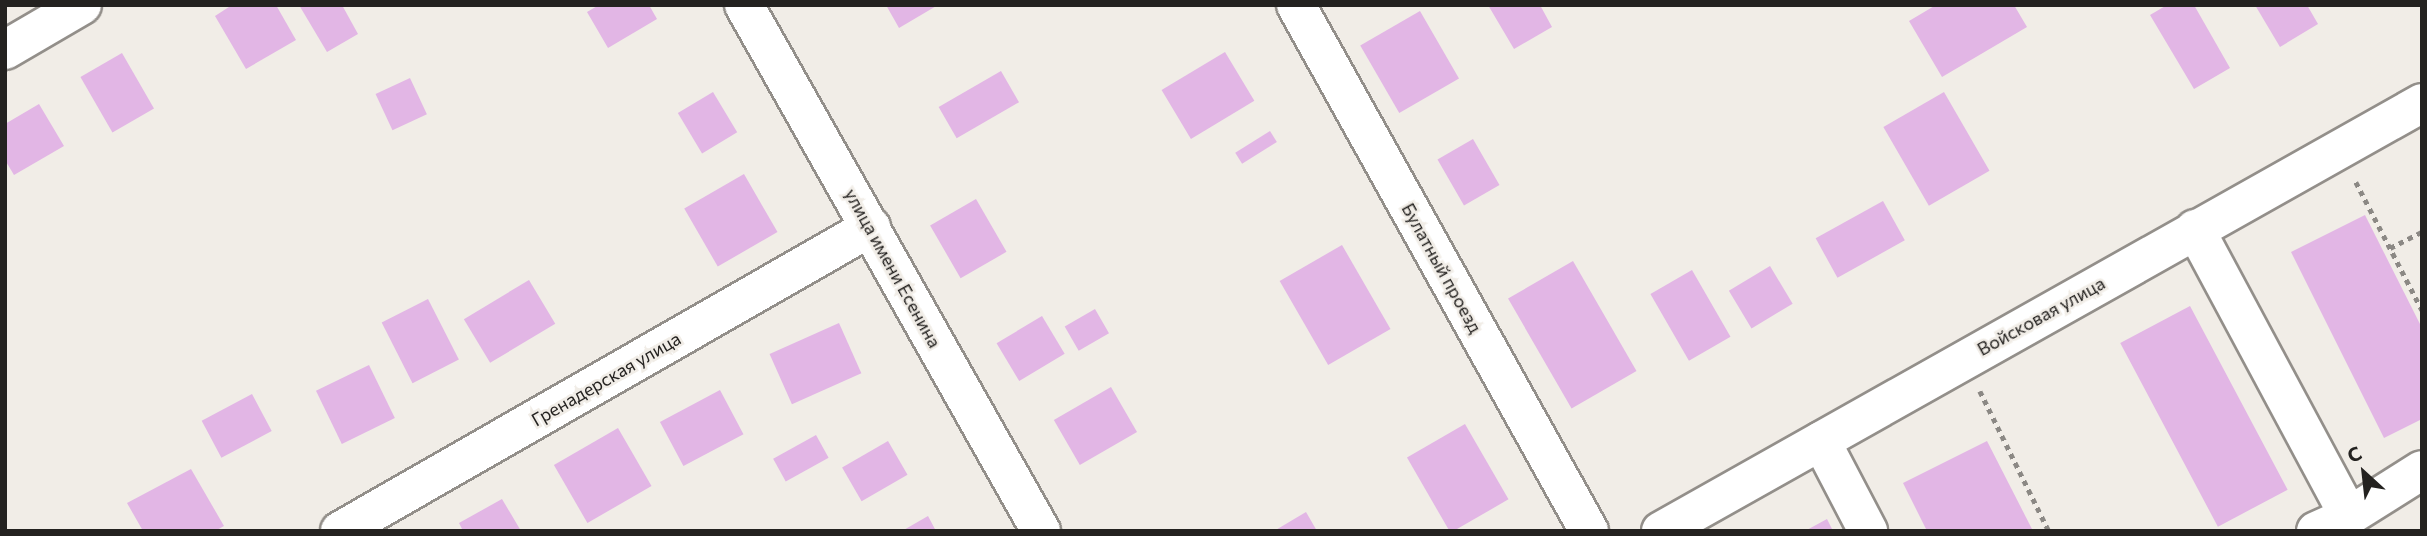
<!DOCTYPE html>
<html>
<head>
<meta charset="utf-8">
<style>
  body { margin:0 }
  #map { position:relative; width:2427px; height:536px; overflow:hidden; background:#f1ede7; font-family:Commissioner,sans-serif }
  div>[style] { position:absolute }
  .building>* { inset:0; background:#e2b6e5; transform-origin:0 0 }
  .path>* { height:4.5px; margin-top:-2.25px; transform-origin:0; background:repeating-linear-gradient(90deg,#8b8884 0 5px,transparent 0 10px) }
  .roads { filter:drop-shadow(2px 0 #938f8a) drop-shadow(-2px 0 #938f8a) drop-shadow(0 2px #938f8a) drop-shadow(0 -2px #938f8a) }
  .minor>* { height:38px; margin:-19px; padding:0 19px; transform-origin:19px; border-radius:19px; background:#fff }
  span { translate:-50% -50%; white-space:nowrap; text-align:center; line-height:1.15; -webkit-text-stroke:5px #f1ede7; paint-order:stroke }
  .street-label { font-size:18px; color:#242220 }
  .frame { position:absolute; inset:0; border:7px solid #242220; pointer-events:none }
  .north { position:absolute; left:2329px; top:438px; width:70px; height:70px; -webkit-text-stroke:5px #f1ede7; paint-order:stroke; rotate:333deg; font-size:19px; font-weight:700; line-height:28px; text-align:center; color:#242220 }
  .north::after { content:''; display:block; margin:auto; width:24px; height:32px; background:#242220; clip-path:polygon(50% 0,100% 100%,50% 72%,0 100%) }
</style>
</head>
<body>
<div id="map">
  <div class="building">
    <i style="clip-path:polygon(232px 5px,276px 5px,296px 40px,246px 69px,215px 16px)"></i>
    <i style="clip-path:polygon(299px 5px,342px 5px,358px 34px,327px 52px)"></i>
    <i style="clip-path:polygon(599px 5px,649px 5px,657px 19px,608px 48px,587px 12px)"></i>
    <i style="clip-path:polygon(886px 5px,938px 5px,899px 28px)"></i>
    <i style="clip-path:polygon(1488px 5px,1540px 5px,1552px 27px,1514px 49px)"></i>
    <i style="clip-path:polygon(1936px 5px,2014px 5px,2027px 27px,1942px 77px,1909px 21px)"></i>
    <i style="clip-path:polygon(2167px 5px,2194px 5px,2230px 68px,2194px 89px,2150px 15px)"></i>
    <i style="clip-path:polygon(2255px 5px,2307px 5px,2318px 24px,2280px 47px)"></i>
    <i style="left:1420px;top:11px;width:78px;height:69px;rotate:60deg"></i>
    <i style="left:1225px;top:52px;width:57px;height:74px;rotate:59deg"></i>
    <i style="left:122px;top:53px;width:64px;height:48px;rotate:60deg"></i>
    <i style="left:1001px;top:71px;width:36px;height:72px;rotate:60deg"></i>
    <i style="left:410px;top:78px;width:40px;height:38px;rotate:65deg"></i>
    <i style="left:713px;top:92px;width:47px;height:41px;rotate:59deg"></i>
    <i style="left:1944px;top:92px;width:91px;height:70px;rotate:60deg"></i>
    <i style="clip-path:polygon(39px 104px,64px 146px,14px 175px,5px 160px,5px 124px)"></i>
    <i style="left:1270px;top:131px;width:13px;height:41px;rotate:58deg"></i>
    <i style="left:1473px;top:139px;width:53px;height:41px;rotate:60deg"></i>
    <i style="left:744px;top:174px;width:67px;height:69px;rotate:60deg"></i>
    <i style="left:976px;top:199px;width:61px;height:53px;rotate:60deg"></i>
    <i style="left:1883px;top:201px;width:45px;height:77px;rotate:61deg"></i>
    <i style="clip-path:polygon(2365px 215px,2422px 328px,2422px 419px,2384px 438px,2291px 252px)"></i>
    <i style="left:1342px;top:245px;width:97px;height:72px;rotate:60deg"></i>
    <i style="left:1573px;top:261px;width:127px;height:75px;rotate:60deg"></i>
    <i style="left:1770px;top:266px;width:44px;height:48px;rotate:59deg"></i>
    <i style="left:1692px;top:270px;width:77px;height:48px;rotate:60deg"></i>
    <i style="left:529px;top:280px;width:51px;height:76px;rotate:59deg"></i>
    <i style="left:428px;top:299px;width:68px;height:52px;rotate:63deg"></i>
    <i style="left:2190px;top:306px;width:208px;height:79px;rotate:62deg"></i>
    <i style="left:1095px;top:309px;width:28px;height:35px;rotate:60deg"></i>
    <i style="left:1042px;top:316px;width:44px;height:53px;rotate:59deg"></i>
    <i style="left:839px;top:323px;width:55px;height:76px;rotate:66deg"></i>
    <i style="left:369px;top:365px;width:59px;height:59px;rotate:64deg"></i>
    <i style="left:1111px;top:387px;width:52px;height:66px;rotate:60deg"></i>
    <i style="left:720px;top:390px;width:50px;height:68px;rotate:62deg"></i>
    <i style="left:252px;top:394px;width:42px;height:57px;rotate:62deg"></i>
    <i style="left:1465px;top:424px;width:87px;height:67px;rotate:60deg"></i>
    <i style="left:618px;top:428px;width:67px;height:74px;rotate:60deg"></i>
    <i style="left:816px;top:435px;width:26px;height:49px;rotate:61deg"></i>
    <i style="left:888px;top:441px;width:39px;height:53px;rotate:60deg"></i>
    <i style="clip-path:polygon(1987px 441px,2033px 531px,1927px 531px,1903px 483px)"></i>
    <i style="clip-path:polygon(191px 469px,224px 526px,215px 531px,143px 531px,127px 503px)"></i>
    <i style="clip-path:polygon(502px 499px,521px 531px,463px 531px,459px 523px)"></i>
    <i style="clip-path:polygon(1306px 512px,1317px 531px,1274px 531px)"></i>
    <i style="clip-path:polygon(928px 516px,936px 531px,902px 531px)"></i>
    <i style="clip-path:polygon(1827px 519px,1833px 531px,1805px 531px)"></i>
  </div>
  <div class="path">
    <i style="left:2356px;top:182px;width:144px;rotate:62.7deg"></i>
    <i style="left:2390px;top:248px;width:36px;rotate:-27deg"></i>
    <i style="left:1980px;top:391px;width:156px;rotate:63.8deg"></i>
  </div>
  <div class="roads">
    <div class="minor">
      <i style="left:744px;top:5px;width:604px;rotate:60.55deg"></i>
      <i style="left:1296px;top:5px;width:602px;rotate:60.88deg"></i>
      <i style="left:5px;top:50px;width:89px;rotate:-30.3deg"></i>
      <i style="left:2195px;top:229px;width:326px;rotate:61.8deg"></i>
      <i style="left:1821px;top:441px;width:102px;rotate:62.4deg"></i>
      <i style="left:340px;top:531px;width:612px;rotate:-29.79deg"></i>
      <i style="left:1661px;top:531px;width:873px;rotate:-29.35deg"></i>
      <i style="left:2316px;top:531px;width:36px;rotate:-24deg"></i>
      <i style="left:2349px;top:516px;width:86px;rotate:-32.2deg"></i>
    </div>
  </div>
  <div class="street-label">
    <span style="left:893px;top:268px;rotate:61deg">улица имени Есенина</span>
    <span style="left:1442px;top:268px;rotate:61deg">Булатный проезд</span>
    <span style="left:2041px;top:316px;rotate:-29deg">Войсковая улица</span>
    <span style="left:606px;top:379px;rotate:-30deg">Гренадерская улица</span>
  </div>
  <div class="frame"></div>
  <div class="north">С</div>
</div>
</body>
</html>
